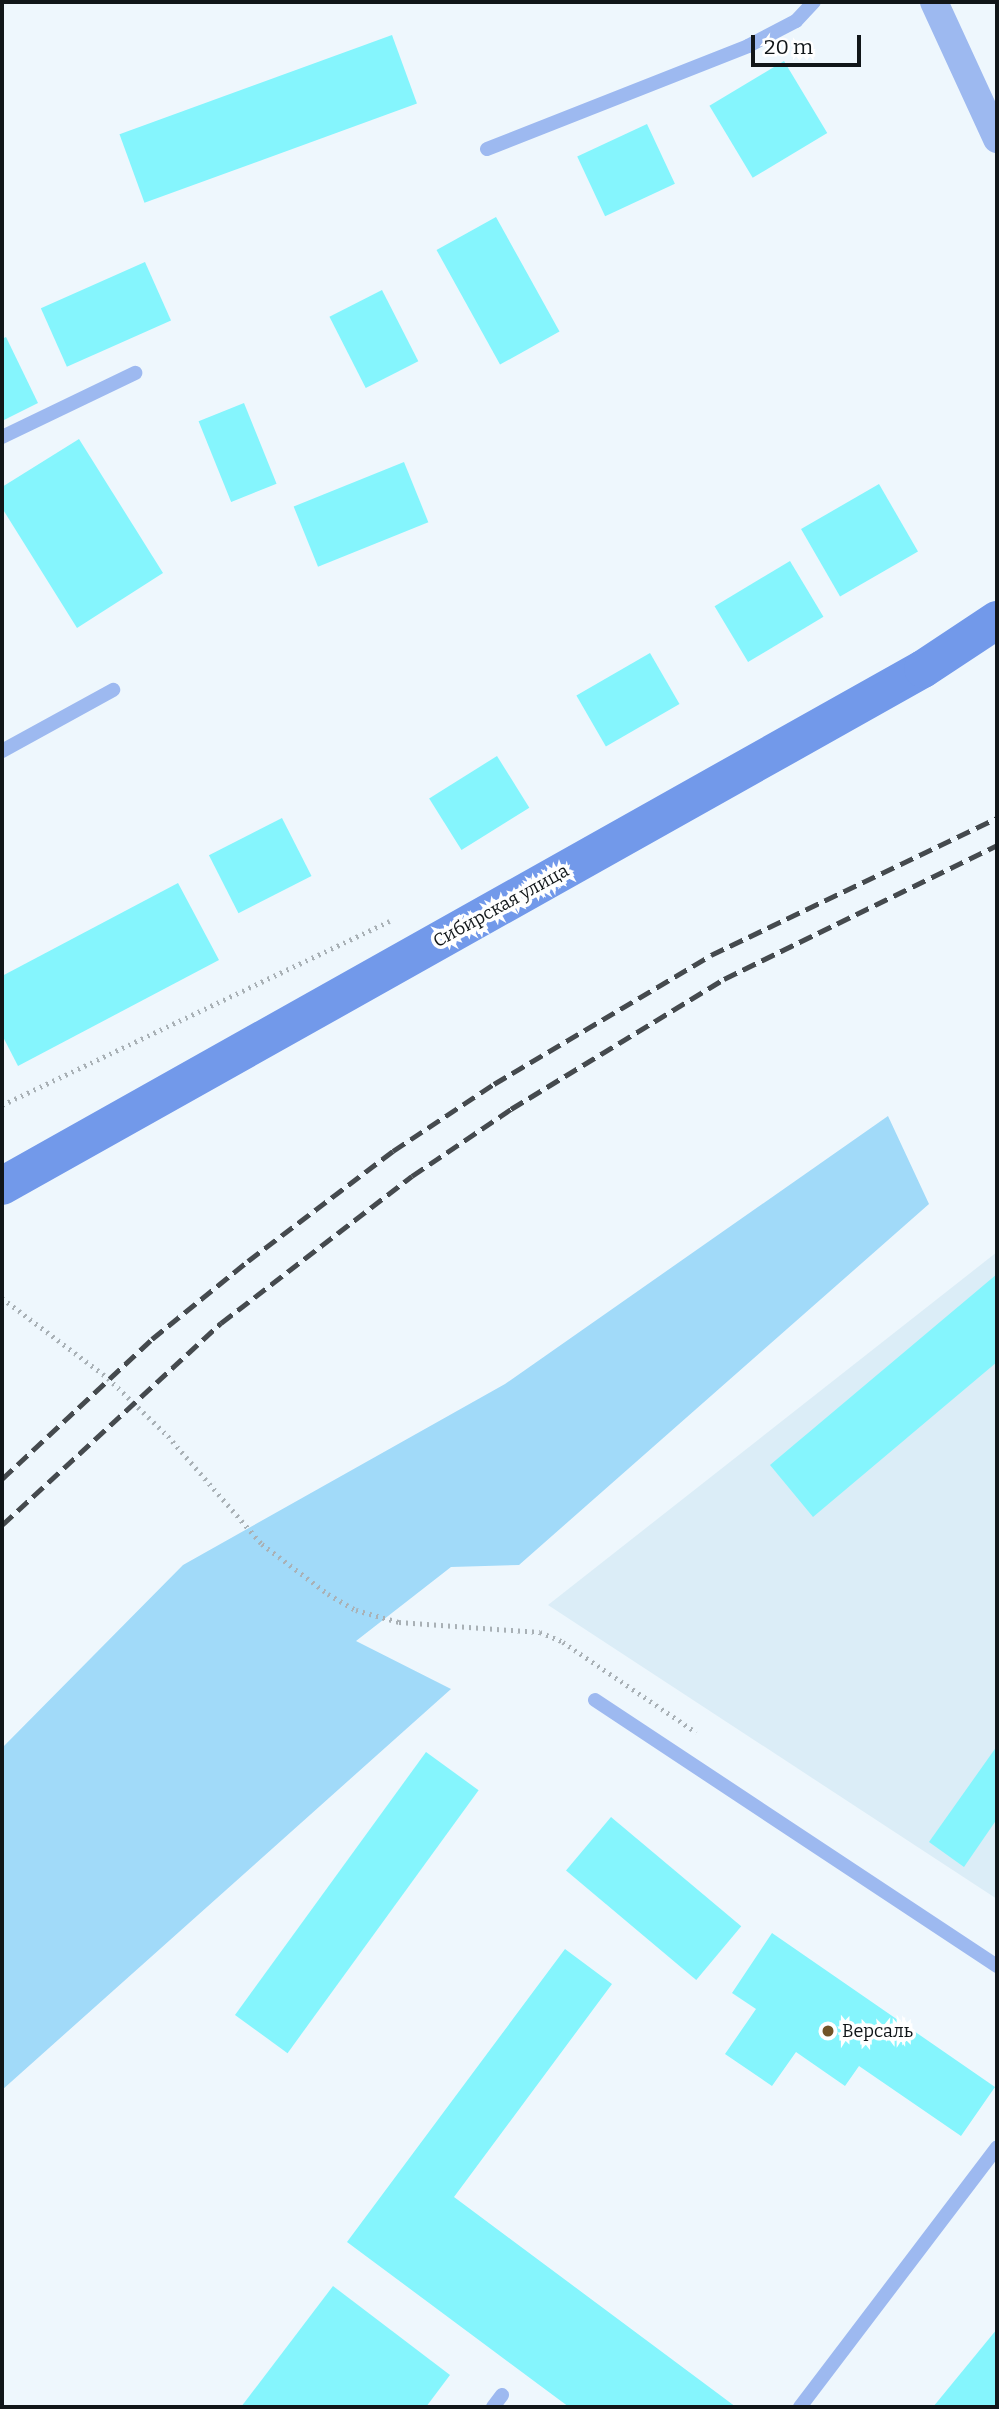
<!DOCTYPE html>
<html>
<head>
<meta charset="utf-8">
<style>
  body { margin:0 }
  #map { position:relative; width:999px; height:2409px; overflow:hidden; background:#eef7fd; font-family:Bitter,serif }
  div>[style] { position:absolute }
  .built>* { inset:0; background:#dbedf7 }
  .green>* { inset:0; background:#a1daf9 }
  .building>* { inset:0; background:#85f5fd; transform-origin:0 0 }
  .path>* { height:4.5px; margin-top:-2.25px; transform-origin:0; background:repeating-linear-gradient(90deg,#a9b1b6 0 2px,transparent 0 7px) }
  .lane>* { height:14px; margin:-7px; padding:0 7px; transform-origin:7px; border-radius:7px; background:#9db9f0 }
  .street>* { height:28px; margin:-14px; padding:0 14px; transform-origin:14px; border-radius:14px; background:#9db9f0 }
  .secondary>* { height:38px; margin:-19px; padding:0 19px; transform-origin:19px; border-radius:19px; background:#7299ea }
  .rail>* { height:5px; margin-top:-2.5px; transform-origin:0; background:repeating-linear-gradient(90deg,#454a4e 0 14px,transparent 0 21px) }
  .dots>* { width:19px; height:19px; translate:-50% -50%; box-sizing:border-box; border:4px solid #fff; border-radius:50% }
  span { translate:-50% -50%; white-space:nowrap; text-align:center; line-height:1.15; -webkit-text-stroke:7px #fff; paint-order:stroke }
  .street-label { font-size:18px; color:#111619 }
  .poi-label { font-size:18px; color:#111619 }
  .left { translate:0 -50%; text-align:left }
  .frame { position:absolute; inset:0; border:4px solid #111619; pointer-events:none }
  .scale { position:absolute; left:751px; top:35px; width:110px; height:32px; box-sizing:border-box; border:4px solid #111619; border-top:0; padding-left:9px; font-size:21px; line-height:24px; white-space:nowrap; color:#111619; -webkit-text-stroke:5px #fff; paint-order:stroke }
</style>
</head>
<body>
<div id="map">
  <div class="built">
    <i style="clip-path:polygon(997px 1252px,997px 1899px,548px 1605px)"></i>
  </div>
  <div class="green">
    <i style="clip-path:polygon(888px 1116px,929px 1204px,519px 1565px,451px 1567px,356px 1641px,451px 1689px,2px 2090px,2px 1748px,183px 1565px,505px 1384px)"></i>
  </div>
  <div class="building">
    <i style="left:392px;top:35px;width:73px;height:290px;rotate:70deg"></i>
    <i style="left:784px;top:61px;width:84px;height:87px;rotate:59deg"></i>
    <i style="left:647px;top:124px;width:66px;height:77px;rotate:65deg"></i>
    <i style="left:496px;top:217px;width:131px;height:68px;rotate:61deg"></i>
    <i style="left:145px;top:262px;width:64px;height:114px;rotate:66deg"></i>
    <i style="left:382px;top:290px;width:80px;height:59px;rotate:63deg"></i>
    <i style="clip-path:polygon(6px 337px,38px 403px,2px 421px,2px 339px)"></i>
    <i style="left:244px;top:403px;width:87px;height:49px;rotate:68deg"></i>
    <i style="clip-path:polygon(79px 439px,163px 573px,77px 628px,2px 508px,2px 487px)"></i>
    <i style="left:404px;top:462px;width:65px;height:119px;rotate:68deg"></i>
    <i style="left:879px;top:484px;width:78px;height:90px;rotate:60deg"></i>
    <i style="left:790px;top:561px;width:65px;height:88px;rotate:59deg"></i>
    <i style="left:650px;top:653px;width:59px;height:85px;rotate:60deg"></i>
    <i style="left:497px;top:756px;width:61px;height:80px;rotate:58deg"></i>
    <i style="left:282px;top:818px;width:65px;height:82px;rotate:63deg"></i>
    <i style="clip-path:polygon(178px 883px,219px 960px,18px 1066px,2px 1035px,2px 976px)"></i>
    <i style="clip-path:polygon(997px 1274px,997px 1362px,813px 1517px,770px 1465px)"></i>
    <i style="clip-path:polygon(997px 1746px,997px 1819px,964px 1867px,929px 1842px)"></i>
    <i style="left:426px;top:1752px;width:65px;height:325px;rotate:36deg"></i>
    <i style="left:611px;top:1817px;width:170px;height:70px;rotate:40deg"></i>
    <i style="clip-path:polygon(772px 1933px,995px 2087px,961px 2136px,859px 2066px,845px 2086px,796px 2052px,772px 2086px,725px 2054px,756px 2009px,732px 1993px)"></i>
    <i style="clip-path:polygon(565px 1949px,612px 1984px,454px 2197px,736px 2407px,569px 2407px,347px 2242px)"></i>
    <i style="clip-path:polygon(333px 2286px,450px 2375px,426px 2407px,241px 2407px)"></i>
    <i style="clip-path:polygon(997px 2329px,997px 2407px,933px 2407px)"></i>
  </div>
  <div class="path">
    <i style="left:2px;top:1105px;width:429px;rotate:-25.4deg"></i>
    <i style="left:2px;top:1298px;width:133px;rotate:37deg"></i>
    <i style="left:108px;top:1378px;width:83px;rotate:44deg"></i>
    <i style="left:168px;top:1436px;width:143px;rotate:49deg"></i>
    <i style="left:262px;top:1544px;width:83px;rotate:37.1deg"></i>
    <i style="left:328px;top:1594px;width:32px;rotate:30deg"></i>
    <i style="left:356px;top:1610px;width:45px;rotate:15.6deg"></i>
    <i style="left:399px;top:1622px;width:141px;rotate:4.1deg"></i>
    <i style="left:540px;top:1632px;width:25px;rotate:23deg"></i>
    <i style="left:563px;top:1642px;width:161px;rotate:34.1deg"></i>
  </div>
  <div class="lane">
    <i style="left:487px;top:149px;width:281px;rotate:-21.5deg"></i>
    <i style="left:748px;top:46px;width:54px;rotate:-27.5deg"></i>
    <i style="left:796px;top:21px;width:26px;rotate:-47deg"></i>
    <i style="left:2px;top:437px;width:148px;rotate:-25.7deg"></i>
    <i style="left:2px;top:751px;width:127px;rotate:-28.8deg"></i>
    <i style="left:595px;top:1700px;width:482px;rotate:33.5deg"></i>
    <i style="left:493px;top:2407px;width:15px;rotate:-53deg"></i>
    <i style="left:800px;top:2407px;width:326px;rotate:-52.8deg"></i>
  </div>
  <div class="street">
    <i style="left:934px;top:2px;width:151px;rotate:65.3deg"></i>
  </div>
  <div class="secondary">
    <i style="left:2px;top:1186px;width:1056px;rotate:-29.31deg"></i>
    <i style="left:923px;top:669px;width:89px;rotate:-33.5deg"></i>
  </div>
  <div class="rail">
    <i style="left:2px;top:1479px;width:205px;rotate:-43deg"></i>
    <i style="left:152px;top:1339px;width:124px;rotate:-39.1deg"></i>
    <i style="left:248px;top:1261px;width:182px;rotate:-37.2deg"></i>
    <i style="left:393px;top:1151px;width:121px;rotate:-33.6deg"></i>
    <i style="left:494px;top:1084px;width:252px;rotate:-30.7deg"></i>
    <i style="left:711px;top:955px;width:317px;rotate:-25.6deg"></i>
    <i style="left:2px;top:1525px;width:298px;rotate:-42.7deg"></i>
    <i style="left:221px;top:1323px;width:241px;rotate:-37.6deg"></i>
    <i style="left:412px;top:1176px;width:120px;rotate:-34.1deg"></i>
    <i style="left:511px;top:1109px;width:250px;rotate:-31.4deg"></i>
    <i style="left:724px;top:979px;width:304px;rotate:-26.1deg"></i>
  </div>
  <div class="dots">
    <i style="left:828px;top:2031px;background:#715428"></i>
  </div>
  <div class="street-label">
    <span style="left:501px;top:906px;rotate:-29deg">Сибирская улица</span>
  </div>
  <div class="poi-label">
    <span class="left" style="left:842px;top:2031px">Версаль</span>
  </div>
  <div class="frame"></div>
  <div class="scale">20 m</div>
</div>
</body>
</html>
